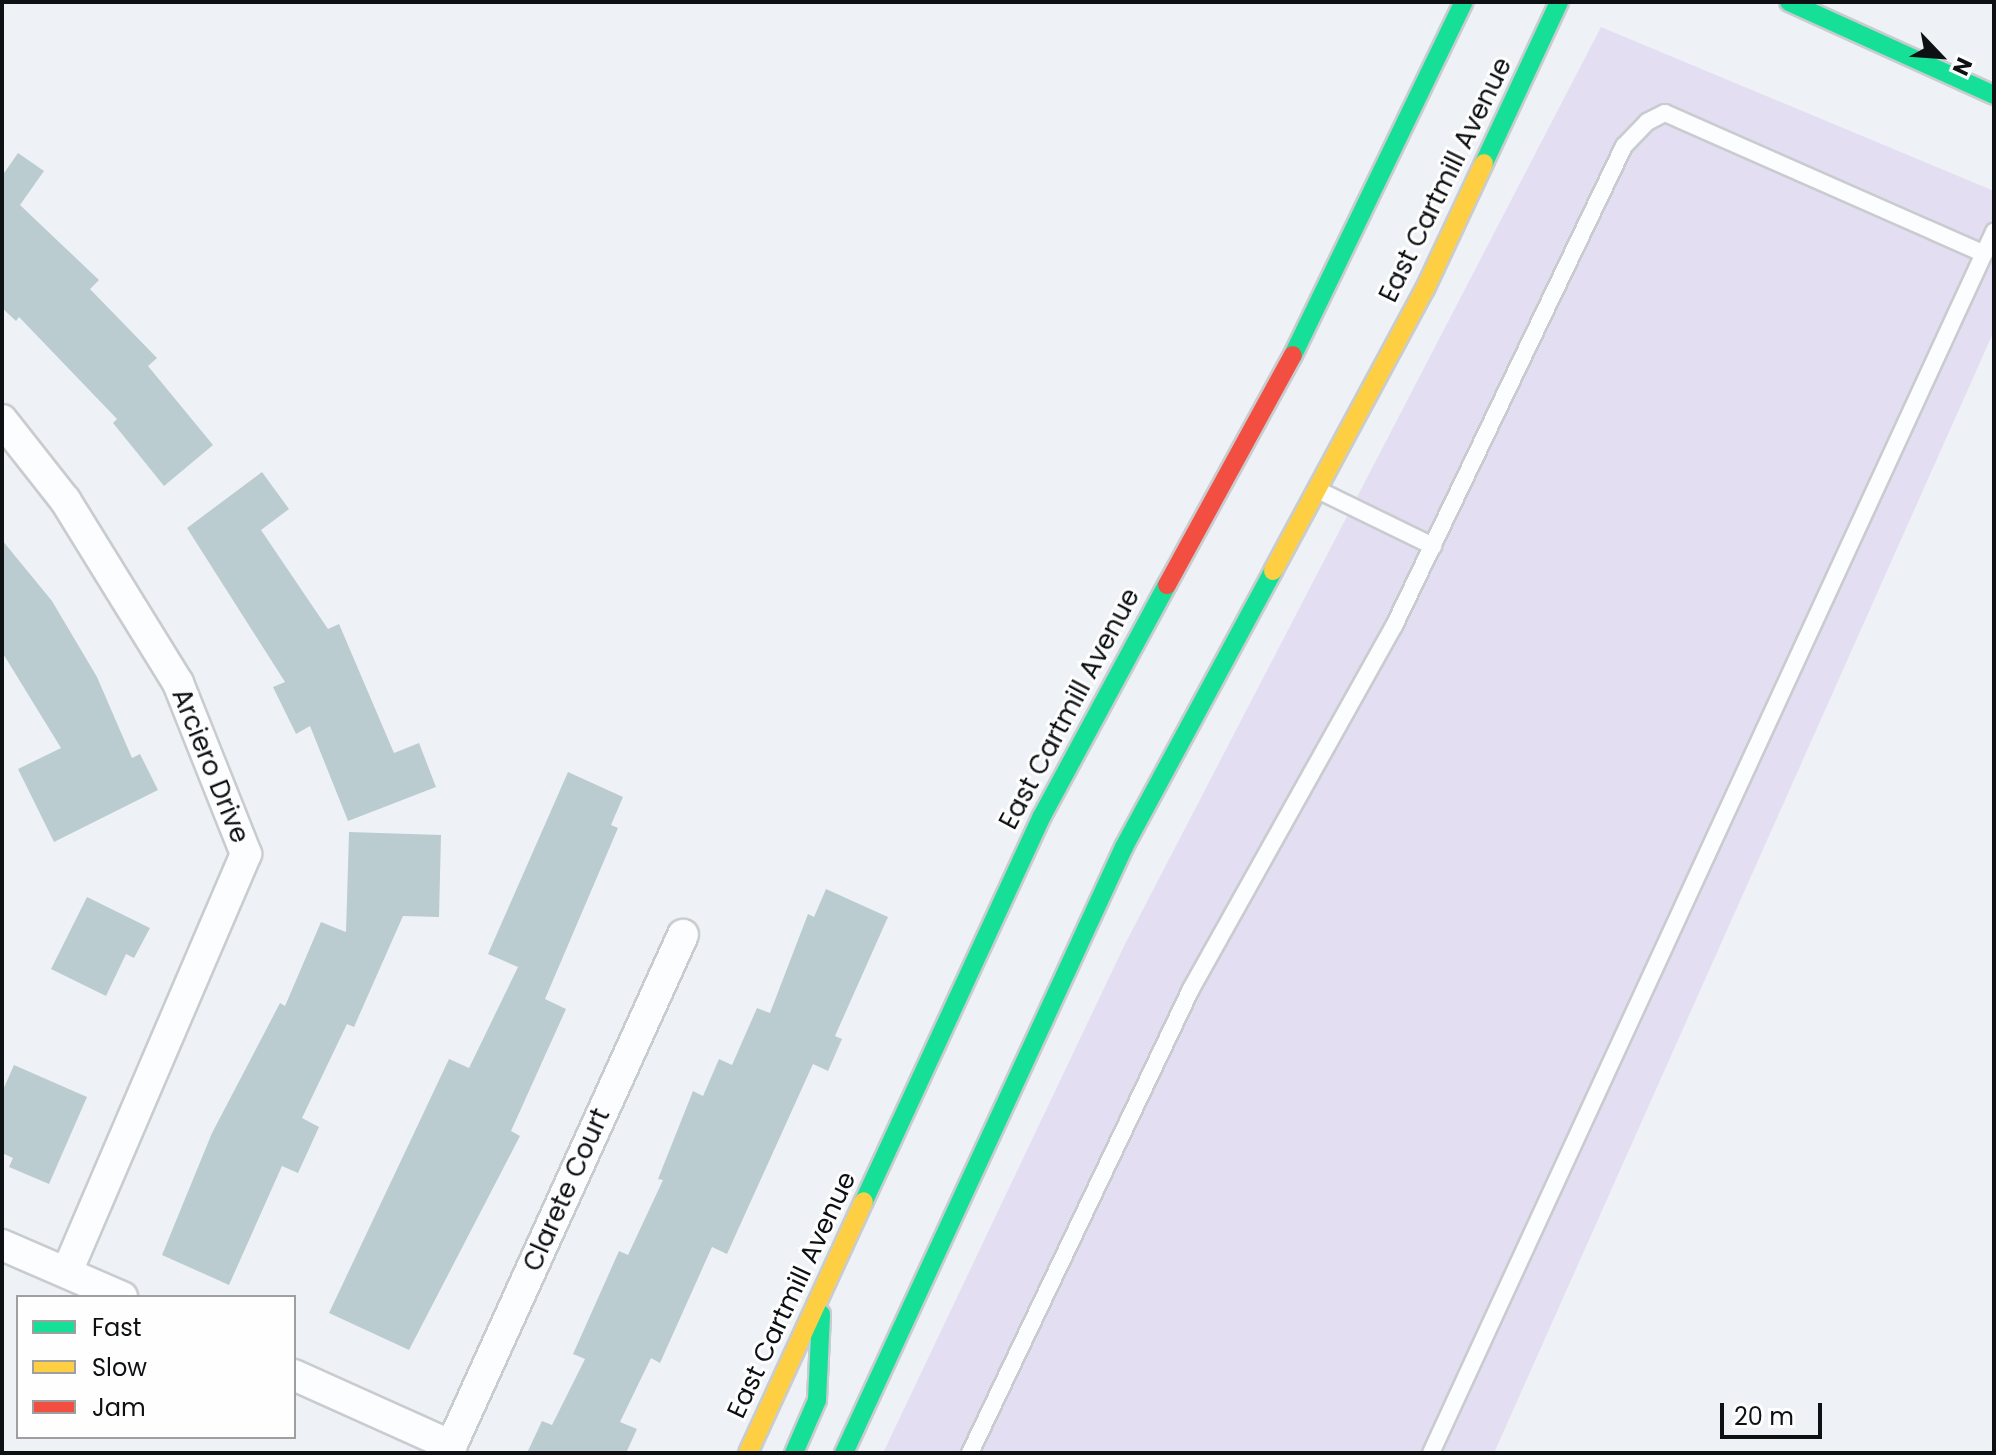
<!DOCTYPE html>
<html>
<head>
<meta charset="utf-8">
<style>
  body { margin:0 }
  #map { position:relative; width:1996px; height:1455px; overflow:hidden; background:#eef2f6; font-family:Poppins,sans-serif }
  div>[style] { position:absolute }
  .green>* { inset:0; background:#e4def3 }
  .building>* { inset:0; background:#bbccd1 }
  .roads { filter:drop-shadow(2px 0 #c9cccf) drop-shadow(-2px 0 #c9cccf) drop-shadow(0 2px #c9cccf) drop-shadow(0 -2px #c9cccf) }
  .lane>* { height:16px; margin:-8px; padding:0 8px; transform-origin:8px; border-radius:8px; background:#fcfdfe }
  .street>* { height:30px; margin:-15px; padding:0 15px; transform-origin:15px; border-radius:15px; background:#fcfdfe }
  .fast>* { height:18px; margin:-9px; padding:0 9px; transform-origin:9px; border-radius:9px; background:#16e098 }
  .slow>* { height:18px; margin:-9px; padding:0 9px; transform-origin:9px; border-radius:9px; background:#ffcf43 }
  .jam>* { height:18px; margin:-9px; padding:0 9px; transform-origin:9px; border-radius:9px; background:#f24e42 }
  span { translate:-50% -50%; white-space:nowrap; text-align:center; line-height:1.15; -webkit-text-stroke:6px #fefefe; paint-order:stroke }
  .street-label { font-size:26px; color:#0e1113 }
  .frame { position:absolute; inset:0; border:4px solid #0e1113; pointer-events:none }
  .legend { position:absolute; left:16px; top:1295px; width:280px; height:144px; box-sizing:border-box; background:#fefefe; border:2px solid #9e9fa0; margin:0; padding:10px 14px; list-style:none; font-size:24px; color:#0e1113 }
  .legend li { display:flex; align-items:center; gap:16px; height:40px }
  .legend b { width:40px; border:2px solid #9e9fa0 }
  .north { position:absolute; left:1900px; top:16px; width:80px; height:80px; -webkit-text-stroke:6px #fefefe; paint-order:stroke; rotate:115deg; font-size:22px; font-weight:700; line-height:32px; text-align:center; color:#0e1113 }
  .north::after { content:''; display:block; margin:auto; width:28px; height:36px; background:#0e1113; clip-path:polygon(50% 0,100% 100%,50% 72%,0 100%) }
  .scale { position:absolute; left:1720px; top:1403px; width:102px; height:36px; box-sizing:border-box; border:4px solid #0e1113; border-top:0; padding-left:10px; font-size:24px; line-height:28px; white-space:nowrap; color:#0e1113; -webkit-text-stroke:6px #fefefe; paint-order:stroke }
</style>
</head>
<body>
<div id="map">
  <div class="green">
    <i style="clip-path:polygon(1601px 27px,1994px 191px,1994px 331px,1494px 1453px,883px 1453px,1125px 944px)"></i>
  </div>
  <div class="building">
    <i style="clip-path:polygon(18px 153px,44px 171px,20px 205px,99px 280px,90px 289px,157px 358px,148px 366px,213px 445px,164px 486px,113px 423px,117px 419px,19px 317px,16px 321px,2px 308px,2px 176px)"></i>
    <i style="clip-path:polygon(262px 472px,289px 509px,261px 530px,328px 629px,339px 624px,394px 753px,419px 743px,436px 787px,348px 821px,310px 726px,296px 734px,273px 687px,285px 682px,187px 528px)"></i>
    <i style="clip-path:polygon(2px 540px,52px 601px,97px 677px,132px 758px,140px 754px,158px 790px,54px 842px,18px 769px,61px 748px,2px 652px)"></i>
    <i style="clip-path:polygon(568px 772px,623px 797px,611px 825px,618px 828px,545px 999px,566px 1009px,511px 1131px,520px 1136px,409px 1350px,329px 1313px,449px 1059px,469px 1068px,518px 967px,488px 954px)"></i>
    <i style="clip-path:polygon(349px 832px,441px 835px,439px 917px,403px 916px,354px 1027px,347px 1024px,302px 1118px,319px 1127px,298px 1173px,282px 1166px,229px 1285px,162px 1255px,212px 1133px,280px 1003px,285px 1006px,321px 922px,346px 932px)"></i>
    <i style="clip-path:polygon(826px 889px,888px 917px,835px 1036px,842px 1039px,828px 1071px,813px 1064px,727px 1254px,712px 1247px,660px 1363px,651px 1358px,620px 1422px,637px 1429px,626px 1453px,527px 1453px,542px 1421px,552px 1425px,585px 1359px,573px 1354px,619px 1251px,628px 1255px,663px 1180px,658px 1179px,693px 1091px,703px 1096px,719px 1059px,732px 1065px,757px 1008px,770px 1013px,808px 914px,814px 917px)"></i>
    <i style="clip-path:polygon(87px 897px,150px 928px,134px 958px,126px 954px,106px 996px,51px 969px)"></i>
    <i style="clip-path:polygon(14px 1065px,87px 1097px,49px 1184px,9px 1167px,13px 1158px,2px 1153px,2px 1092px)"></i>
  </div>
  <div class="roads">
    <div class="lane">
      <i style="left:1320px;top:491px;width:126px;rotate:26deg"></i>
      <i style="left:970px;top:1453px;width:514px;rotate:-64.53deg"></i>
      <i style="left:1191px;top:989px;width:416px;rotate:-60.8deg"></i>
      <i style="left:1394px;top:626px;width:532px;rotate:-64.4deg"></i>
      <i style="left:1624px;top:146px;width:33px;rotate:-46deg"></i>
      <i style="left:1647px;top:122px;width:20px;rotate:-27deg"></i>
      <i style="left:1665px;top:113px;width:349px;rotate:23.8deg"></i>
      <i style="left:1431px;top:1453px;width:1345px;rotate:-65.25deg"></i>
    </div>
    <div class="street">
      <i style="left:2px;top:420px;width:102px;rotate:51.8deg"></i>
      <i style="left:65px;top:500px;width:215px;rotate:58.3deg"></i>
      <i style="left:178px;top:683px;width:184px;rotate:68.3deg"></i>
      <i style="left:246px;top:854px;width:455px;rotate:113.2deg"></i>
      <i style="left:2px;top:1245px;width:131px;rotate:23.4deg"></i>
      <i style="left:294px;top:1375px;width:173px;rotate:24.2deg"></i>
      <i style="left:448px;top:1453px;width:569px;rotate:-65.6deg"></i>
    </div>
    <div class="fast">
      <i style="left:1789px;top:2px;width:225px;rotate:24.4deg"></i>
      <i style="left:1484px;top:163px;width:178px;rotate:-65deg"></i>
      <i style="left:1293px;top:355px;width:392px;rotate:-64.2deg"></i>
      <i style="left:864px;top:1201px;width:424px;rotate:-65.2deg"></i>
      <i style="left:1042px;top:816px;width:263px;rotate:-61.6deg"></i>
      <i style="left:794px;top:1453px;width:58px;rotate:-66.5deg"></i>
      <i style="left:817px;top:1400px;width:86px;rotate:-87.3deg"></i>
      <i style="left:844px;top:1453px;width:668px;rotate:-65.2deg"></i>
      <i style="left:1124px;top:847px;width:314px;rotate:-61.6deg"></i>
    </div>
    <div class="slow">
      <i style="left:1273px;top:571px;width:320px;rotate:-61.7deg"></i>
      <i style="left:1425px;top:289px;width:139px;rotate:-64.9deg"></i>
      <i style="left:748px;top:1453px;width:277px;rotate:-65.3deg"></i>
    </div>
    <div class="jam">
      <i style="left:1167px;top:585px;width:262px;rotate:-61.3deg"></i>
    </div>
  </div>
  <div class="street-label">
    <span style="left:1446px;top:180px;rotate:-64deg">East Cartmill Avenue</span>
    <span style="left:1070px;top:709px;rotate:-62deg">East Cartmill Avenue</span>
    <span style="left:210px;top:766px;rotate:68deg">Arciero Drive</span>
    <span style="left:567px;top:1190px;rotate:-66deg">Clarete Court</span>
    <span style="left:792px;top:1295px;rotate:-65deg">East Cartmill Avenue</span>
  </div>
  <div class="frame"></div>
  <ul class="legend">
  <li><b style="height:10px;background:#16e098"></b>Fast</li>
  <li><b style="height:10px;background:#ffcf43"></b>Slow</li>
  <li><b style="height:10px;background:#f24e42"></b>Jam</li>
  </ul>
  <div class="north">N</div>
  <div class="scale">20 m</div>
</div>
</body>
</html>
